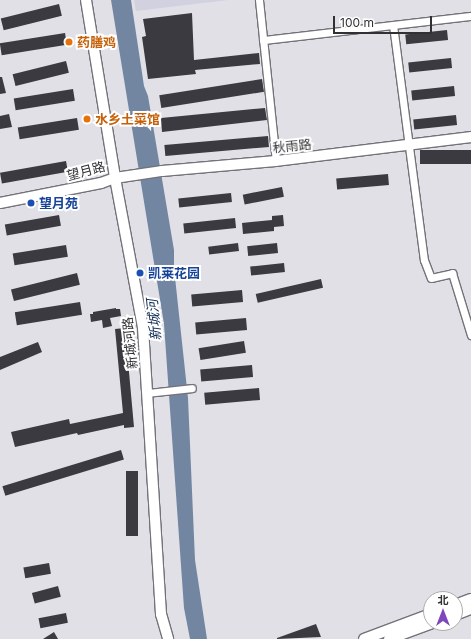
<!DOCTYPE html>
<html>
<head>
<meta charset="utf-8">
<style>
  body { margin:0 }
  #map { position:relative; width:471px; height:639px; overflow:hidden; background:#e1e0e7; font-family:Inter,"Noto Sans SC",sans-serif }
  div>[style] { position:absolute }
  .built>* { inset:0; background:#d1d1df }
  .water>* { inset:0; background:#7286a2 }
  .building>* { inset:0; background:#3b3a40; transform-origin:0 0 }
  .roads { filter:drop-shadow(1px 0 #737279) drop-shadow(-1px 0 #737279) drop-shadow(0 1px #737279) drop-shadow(0 -1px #737279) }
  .street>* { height:7px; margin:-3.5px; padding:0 3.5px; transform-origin:3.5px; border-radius:3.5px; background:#fff }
  .secondary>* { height:10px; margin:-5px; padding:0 5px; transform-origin:5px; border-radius:5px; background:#fff }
  .dots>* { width:11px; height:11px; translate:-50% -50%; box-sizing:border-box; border:2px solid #fff; border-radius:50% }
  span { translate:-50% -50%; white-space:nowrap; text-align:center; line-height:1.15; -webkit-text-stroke:4px #fff; paint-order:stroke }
  .food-label { font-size:13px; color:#c56008; font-weight:700 }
  .left { translate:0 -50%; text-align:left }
  .street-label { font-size:13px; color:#313033 }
  .transit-label { font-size:13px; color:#164399; font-weight:700 }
  .water-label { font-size:14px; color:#133057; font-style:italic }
  .north { position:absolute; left:423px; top:591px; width:40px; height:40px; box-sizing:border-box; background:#fff; border:1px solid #adacad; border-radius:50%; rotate:0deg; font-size:11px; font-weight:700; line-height:16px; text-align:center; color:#313033 }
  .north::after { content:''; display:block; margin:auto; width:14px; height:18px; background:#7e47be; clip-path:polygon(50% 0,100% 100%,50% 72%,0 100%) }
  .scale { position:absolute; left:333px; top:16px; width:99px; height:18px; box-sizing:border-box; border:2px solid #313033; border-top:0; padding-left:5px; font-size:12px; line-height:14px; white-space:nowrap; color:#313033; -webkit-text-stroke:3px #fff; paint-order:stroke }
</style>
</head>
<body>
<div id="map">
  <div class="built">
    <i style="clip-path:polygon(134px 0,228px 0,136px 11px)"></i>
  </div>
  <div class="water">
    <i style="clip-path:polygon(111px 0,131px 0,144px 86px,148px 96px,174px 250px,174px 268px,188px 398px,195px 560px,207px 639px,190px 639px,184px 608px,164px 324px)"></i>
  </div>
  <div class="building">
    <i style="left:59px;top:4px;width:12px;height:60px;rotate:76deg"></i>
    <i style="clip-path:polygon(192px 13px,194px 60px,259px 53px,260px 64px,195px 70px,196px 74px,148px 79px,142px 37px,146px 36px,143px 19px)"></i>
    <i style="left:447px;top:30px;width:10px;height:42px;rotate:84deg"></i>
    <i style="left:65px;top:33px;width:12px;height:66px;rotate:81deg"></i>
    <i style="left:451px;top:58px;width:10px;height:43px;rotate:84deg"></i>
    <i style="left:66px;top:61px;width:12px;height:55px;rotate:76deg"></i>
    <i style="clip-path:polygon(0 77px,2px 77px,6px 93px,0 94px)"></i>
    <i style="left:262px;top:79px;width:13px;height:104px;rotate:81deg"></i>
    <i style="left:454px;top:86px;width:10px;height:43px;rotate:84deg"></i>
    <i style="left:73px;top:89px;width:12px;height:60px;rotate:81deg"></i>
    <i style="clip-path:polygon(265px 108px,267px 120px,162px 132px,161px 118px)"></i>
    <i style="clip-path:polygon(9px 114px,12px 127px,0 129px,0 116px)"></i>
    <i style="left:456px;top:115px;width:10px;height:43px;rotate:84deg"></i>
    <i style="left:77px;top:118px;width:12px;height:60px;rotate:81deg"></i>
    <i style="left:268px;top:136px;width:11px;height:104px;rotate:85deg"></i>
    <i style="left:471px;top:150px;width:14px;height:51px;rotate:90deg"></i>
    <i style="left:66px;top:161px;width:11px;height:67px;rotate:80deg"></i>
    <i style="left:388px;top:174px;width:11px;height:52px;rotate:85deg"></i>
    <i style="left:282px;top:187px;width:10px;height:40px;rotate:79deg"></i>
    <i style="left:231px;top:193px;width:9px;height:53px;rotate:84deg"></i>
    <i style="left:59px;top:215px;width:11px;height:55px;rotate:80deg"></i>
    <i style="clip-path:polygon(283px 215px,284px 226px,274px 227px,274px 231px,243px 234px,242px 223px,272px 220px,272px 216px)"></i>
    <i style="left:235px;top:218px;width:10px;height:52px;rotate:84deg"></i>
    <i style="left:238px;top:243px;width:8px;height:30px;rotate:83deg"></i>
    <i style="left:277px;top:243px;width:10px;height:30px;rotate:84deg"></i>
    <i style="left:66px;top:245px;width:12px;height:54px;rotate:81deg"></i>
    <i style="left:284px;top:263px;width:9px;height:34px;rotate:84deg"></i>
    <i style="left:77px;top:273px;width:12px;height:68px;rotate:76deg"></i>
    <i style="left:321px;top:279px;width:9px;height:67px;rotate:77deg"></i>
    <i style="left:242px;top:290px;width:12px;height:51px;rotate:85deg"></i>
    <i style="left:80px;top:302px;width:13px;height:66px;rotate:81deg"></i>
    <i style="clip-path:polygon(116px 308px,116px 309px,120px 309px,121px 316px,110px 318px,112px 326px,103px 328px,102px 320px,91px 322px,90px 314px,93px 314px,93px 312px)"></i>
    <i style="left:246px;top:318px;width:12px;height:51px;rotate:85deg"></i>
    <i style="clip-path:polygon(125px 328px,134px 427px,124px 428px,124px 425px,78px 435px,77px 433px,15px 447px,11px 432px,69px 419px,70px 424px,123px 413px,115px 329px)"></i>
    <i style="left:244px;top:341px;width:12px;height:46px;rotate:81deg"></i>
    <i style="clip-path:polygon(38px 342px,42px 352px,0 370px,0 357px)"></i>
    <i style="left:252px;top:365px;width:12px;height:52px;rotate:85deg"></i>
    <i style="left:259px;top:388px;width:12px;height:55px;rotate:85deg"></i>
    <i style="left:121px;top:450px;width:10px;height:124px;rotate:73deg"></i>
    <i style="left:126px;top:471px;width:12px;height:65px"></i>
    <i style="left:49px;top:563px;width:11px;height:26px;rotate:80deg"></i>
    <i style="left:58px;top:586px;width:11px;height:27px;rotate:75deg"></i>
    <i style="left:66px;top:613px;width:10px;height:28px;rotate:79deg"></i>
    <i style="clip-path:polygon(316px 624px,321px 637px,277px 639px,277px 638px)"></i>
    <i style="clip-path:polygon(54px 632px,58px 639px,43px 639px)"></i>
  </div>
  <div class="roads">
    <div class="street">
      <i style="left:259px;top:0;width:162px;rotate:84deg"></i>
      <i style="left:393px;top:25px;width:237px;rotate:82.5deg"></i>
      <i style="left:424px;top:260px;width:19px;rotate:69deg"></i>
      <i style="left:431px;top:278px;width:22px;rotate:-13deg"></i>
      <i style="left:452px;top:273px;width:65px;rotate:73deg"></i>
      <i style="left:263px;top:40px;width:209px;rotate:-6.6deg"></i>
      <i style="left:147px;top:393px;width:45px;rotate:-6.3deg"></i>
    </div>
    <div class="secondary">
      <i style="left:86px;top:0;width:180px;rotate:80.7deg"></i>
      <i style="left:115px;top:178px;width:153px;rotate:79.4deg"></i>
      <i style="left:143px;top:328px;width:287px;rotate:86.4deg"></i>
      <i style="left:161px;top:614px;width:26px;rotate:74deg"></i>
      <i style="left:0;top:203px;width:103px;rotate:-11.2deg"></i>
      <i style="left:101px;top:183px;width:15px;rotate:-20deg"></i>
      <i style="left:115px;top:178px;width:48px;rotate:-8.5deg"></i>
      <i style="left:162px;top:171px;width:114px;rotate:-5deg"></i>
      <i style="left:276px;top:161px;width:196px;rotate:-7deg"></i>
      <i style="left:455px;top:605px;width:17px;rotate:-21deg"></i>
      <i style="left:455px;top:615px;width:17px;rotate:-21deg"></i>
      <i style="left:364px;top:639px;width:72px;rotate:-20.5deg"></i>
      <i style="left:389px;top:639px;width:47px;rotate:-20deg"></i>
    </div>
  </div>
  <div class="dots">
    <i style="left:69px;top:42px;background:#e8710a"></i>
    <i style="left:87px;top:119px;background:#e8710a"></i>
    <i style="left:31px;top:203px;background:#1a4fb4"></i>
    <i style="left:140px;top:273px;background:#1a4fb4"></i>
  </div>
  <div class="food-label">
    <span class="left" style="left:77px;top:42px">药膳鸡</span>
    <span class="left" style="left:95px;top:119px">水乡土菜馆</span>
  </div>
  <div class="street-label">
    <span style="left:292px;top:146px;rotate:-6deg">秋雨路</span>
    <span style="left:86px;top:171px;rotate:-15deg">望月路</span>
    <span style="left:130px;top:343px;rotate:-96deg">新城河路</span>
  </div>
  <div class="transit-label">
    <span class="left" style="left:39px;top:203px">望月苑</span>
    <span class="left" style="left:148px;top:273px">凯莱花园</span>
  </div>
  <div class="water-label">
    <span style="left:154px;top:320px;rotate:-96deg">新城河</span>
  </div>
  <div class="north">北</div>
  <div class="scale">100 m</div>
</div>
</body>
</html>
